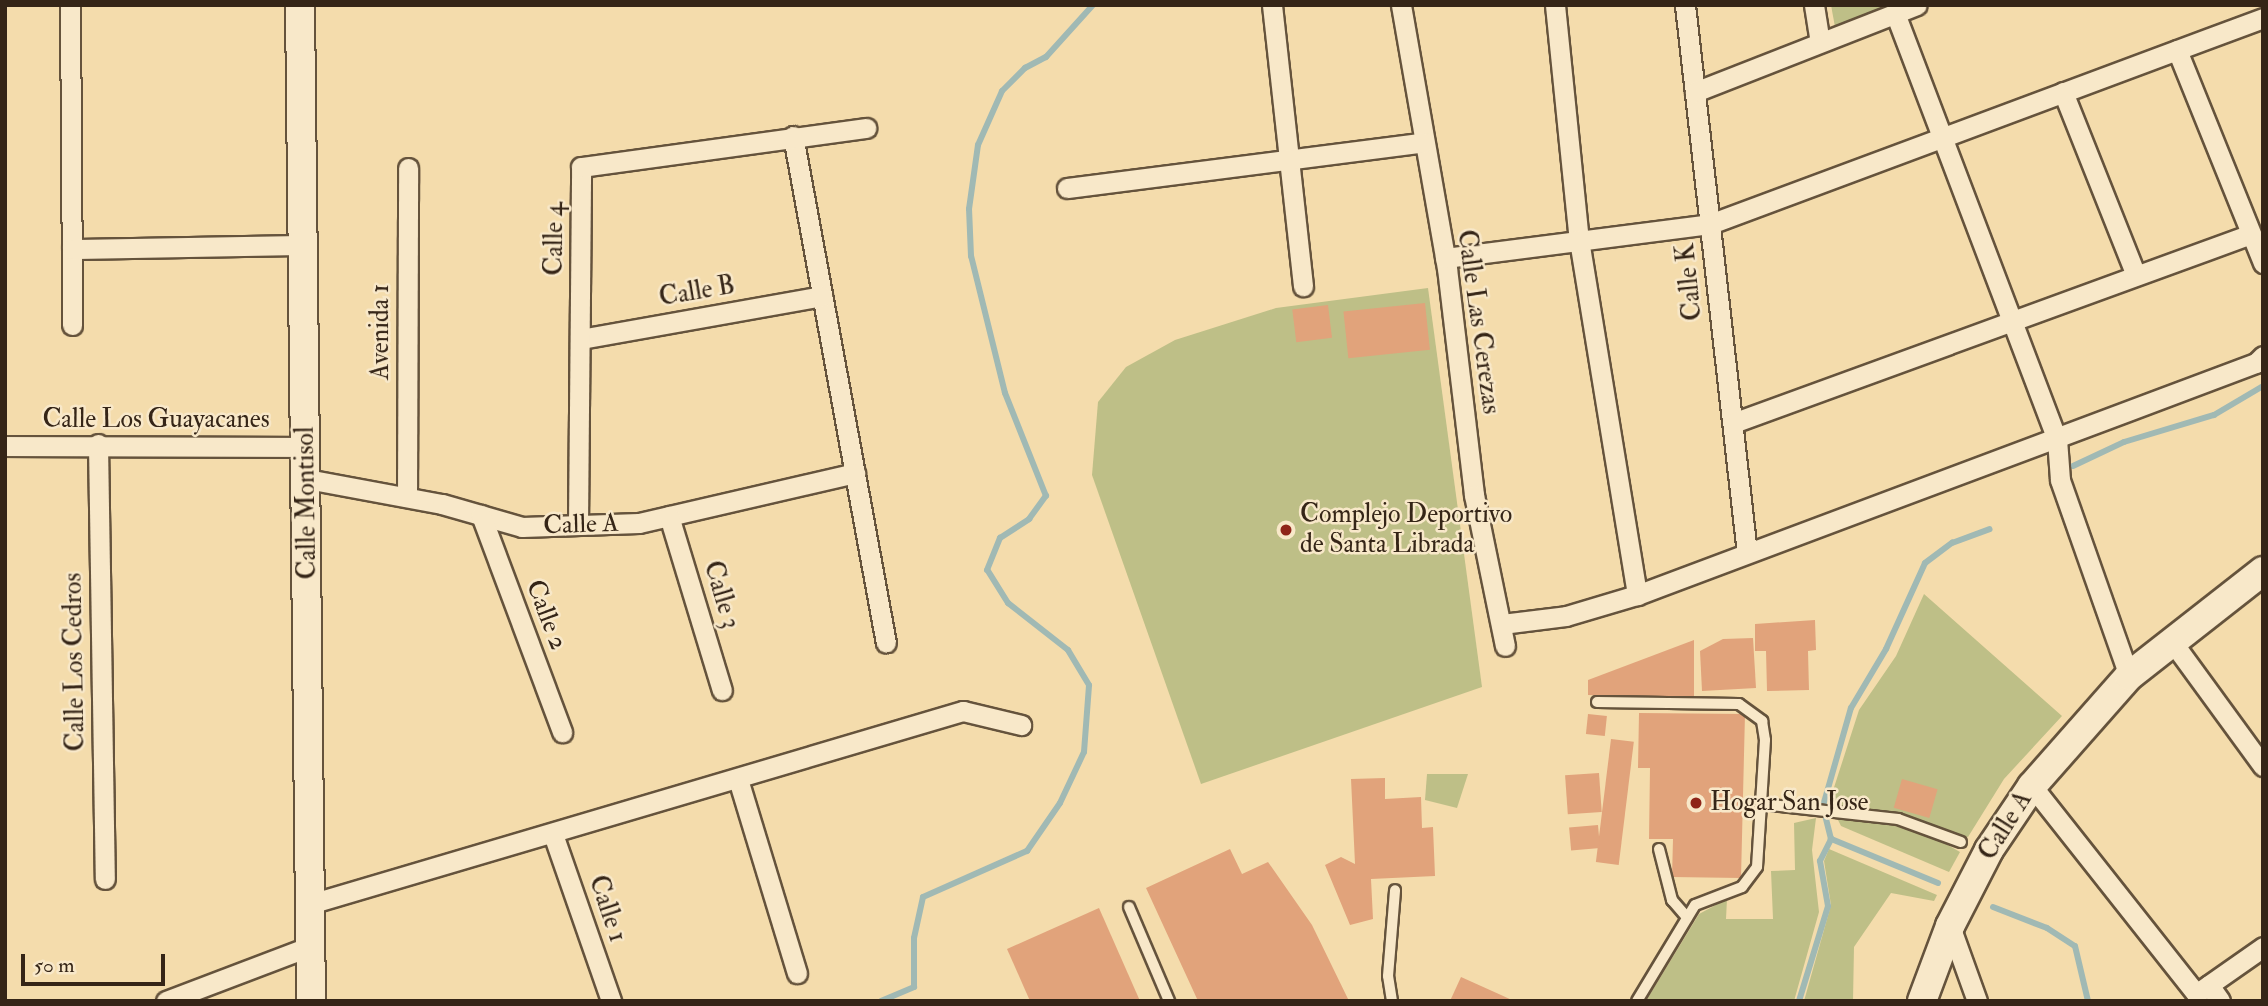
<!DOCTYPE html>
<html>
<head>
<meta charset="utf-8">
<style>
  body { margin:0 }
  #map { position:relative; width:2268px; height:1006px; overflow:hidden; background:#f4dcac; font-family:"IM FELL Double Pica",serif }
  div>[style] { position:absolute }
  .green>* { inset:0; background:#bebf87 }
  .stream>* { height:6px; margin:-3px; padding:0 3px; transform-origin:3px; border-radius:3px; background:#a0b9b4 }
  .building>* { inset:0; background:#e1a37b; transform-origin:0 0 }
  .roads { filter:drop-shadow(2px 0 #65533c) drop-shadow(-2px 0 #65533c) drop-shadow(0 2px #65533c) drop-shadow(0 -2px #65533c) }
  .lane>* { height:10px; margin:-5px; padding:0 5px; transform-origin:5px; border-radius:5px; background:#f8e8c9 }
  .street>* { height:19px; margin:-9.5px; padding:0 9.5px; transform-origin:9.5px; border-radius:9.5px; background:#f8e8c9 }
  .secondary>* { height:28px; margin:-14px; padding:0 14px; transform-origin:14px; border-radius:14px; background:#f8e8c9 }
  .dots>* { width:19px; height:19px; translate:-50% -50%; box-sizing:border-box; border:4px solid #f8e8c9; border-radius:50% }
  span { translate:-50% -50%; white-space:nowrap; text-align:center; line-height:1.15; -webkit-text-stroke:5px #f8e8c9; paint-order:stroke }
  .street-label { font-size:26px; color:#352517 }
  .poi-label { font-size:26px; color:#352517 }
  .left { translate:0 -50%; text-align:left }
  .frame { position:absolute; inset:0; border:7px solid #352517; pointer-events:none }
  .scale { position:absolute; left:21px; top:954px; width:144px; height:32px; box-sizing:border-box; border:4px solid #352517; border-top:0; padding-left:9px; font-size:21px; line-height:24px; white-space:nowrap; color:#352517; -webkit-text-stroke:5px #f8e8c9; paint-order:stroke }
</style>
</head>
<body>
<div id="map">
  <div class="green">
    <i style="clip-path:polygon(1831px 5px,1897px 5px,1835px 27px)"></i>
    <i style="clip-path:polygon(1428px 288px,1482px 687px,1201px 784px,1092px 475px,1098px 402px,1126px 367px,1175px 340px,1276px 308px)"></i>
    <i style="clip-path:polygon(1924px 594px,2062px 716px,2004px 779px,1968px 837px,1829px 803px,1859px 710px,1896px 656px)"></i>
    <i style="clip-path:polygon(1427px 774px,1468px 774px,1457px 808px,1425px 800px)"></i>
    <i style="clip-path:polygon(1835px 814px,1925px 832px,1960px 852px,1949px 872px,1841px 826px)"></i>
    <i style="clip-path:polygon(1816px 818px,1812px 850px,1819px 912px,1794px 1001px,1646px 1001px,1699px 914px,1727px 899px,1726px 919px,1773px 919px,1771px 871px,1795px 870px,1794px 823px)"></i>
    <i style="clip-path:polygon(1829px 849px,1937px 895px,1934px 901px,1891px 893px,1854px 947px,1853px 1001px,1804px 1001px,1831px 905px,1824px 861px)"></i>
  </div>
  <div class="stream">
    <i style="left:2073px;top:466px;width:56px;rotate:-25.2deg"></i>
    <i style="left:2124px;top:442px;width:94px;rotate:-16.7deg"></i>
    <i style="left:2214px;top:415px;width:57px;rotate:-30.6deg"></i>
    <i style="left:1938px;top:883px;width:116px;rotate:-157.6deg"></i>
    <i style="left:1831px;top:839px;width:34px;rotate:-104deg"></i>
    <i style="left:1823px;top:806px;width:102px;rotate:-74.1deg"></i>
    <i style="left:1851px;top:708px;width:69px;rotate:-59.3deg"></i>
    <i style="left:1886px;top:649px;width:94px;rotate:-65.6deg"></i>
    <i style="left:1925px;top:563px;width:34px;rotate:-37deg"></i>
    <i style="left:1952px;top:543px;width:40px;rotate:-20.2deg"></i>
    <i style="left:1993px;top:907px;width:58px;rotate:21.3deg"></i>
    <i style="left:2047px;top:928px;width:33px;rotate:33deg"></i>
    <i style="left:2075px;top:946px;width:57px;rotate:76.7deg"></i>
    <i style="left:881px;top:1001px;width:36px;rotate:-23deg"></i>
    <i style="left:914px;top:987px;width:49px;rotate:-90deg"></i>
    <i style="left:914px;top:938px;width:42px;rotate:-77.6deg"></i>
    <i style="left:923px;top:897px;width:114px;rotate:-23.9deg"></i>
    <i style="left:1027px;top:851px;width:58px;rotate:-55.5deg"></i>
    <i style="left:1060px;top:803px;width:56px;rotate:-64.8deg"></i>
    <i style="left:1084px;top:752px;width:67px;rotate:-85.7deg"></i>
    <i style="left:1089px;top:685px;width:41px;rotate:-121deg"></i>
    <i style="left:1068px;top:650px;width:76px;rotate:-141.9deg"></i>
    <i style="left:1008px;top:603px;width:39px;rotate:-122deg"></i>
    <i style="left:987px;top:570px;width:35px;rotate:-68deg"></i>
    <i style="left:1000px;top:538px;width:35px;rotate:-33deg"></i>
    <i style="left:1029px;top:519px;width:29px;rotate:-54deg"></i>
    <i style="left:1046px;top:496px;width:111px;rotate:-111.7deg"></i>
    <i style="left:1005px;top:393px;width:141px;rotate:-103.9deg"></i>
    <i style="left:971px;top:256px;width:47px;rotate:-92.4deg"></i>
    <i style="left:969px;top:209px;width:65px;rotate:-82deg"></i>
    <i style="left:978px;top:145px;width:59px;rotate:-66deg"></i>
    <i style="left:1002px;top:91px;width:33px;rotate:-45deg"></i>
    <i style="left:1025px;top:68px;width:24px;rotate:-28deg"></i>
    <i style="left:1046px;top:57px;width:70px;rotate:-47.9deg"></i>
    <i style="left:1799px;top:1001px;width:99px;rotate:-73deg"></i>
    <i style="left:1828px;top:906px;width:46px;rotate:-100.1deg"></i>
    <i style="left:1820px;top:861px;width:25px;rotate:-63deg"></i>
  </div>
  <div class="building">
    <i style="left:1425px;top:303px;width:47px;height:82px;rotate:84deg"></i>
    <i style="left:1328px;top:305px;width:33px;height:36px;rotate:83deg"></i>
    <i style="clip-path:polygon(1815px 620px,1816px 650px,1808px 651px,1809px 690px,1767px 691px,1766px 651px,1755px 651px,1755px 624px)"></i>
    <i style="clip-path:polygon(1753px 638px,1756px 688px,1702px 691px,1700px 651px,1723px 639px)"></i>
    <i style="clip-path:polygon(1694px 640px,1694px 699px,1588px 695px,1588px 680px)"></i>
    <i style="clip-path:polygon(1639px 713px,1745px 714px,1741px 878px,1672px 877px,1673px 839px,1649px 839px,1650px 768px,1638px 768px)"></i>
    <i style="left:1588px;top:714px;width:19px;height:20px;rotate:6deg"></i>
    <i style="left:1611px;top:739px;width:23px;height:124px;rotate:7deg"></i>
    <i style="left:1599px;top:773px;width:39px;height:34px;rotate:86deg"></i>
    <i style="clip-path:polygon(1385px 778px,1385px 799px,1421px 797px,1422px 828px,1433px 827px,1435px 876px,1371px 879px,1373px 919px,1350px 925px,1325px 865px,1341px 857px,1355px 864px,1351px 779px)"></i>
    <i style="left:1902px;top:779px;width:37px;height:30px;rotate:16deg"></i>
    <i style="left:1598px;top:825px;width:23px;height:29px;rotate:85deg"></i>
    <i style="clip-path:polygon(1230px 849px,1242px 874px,1268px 862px,1312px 925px,1349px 1001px,1198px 1001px,1146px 888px)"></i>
    <i style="clip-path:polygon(1099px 908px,1140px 1001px,1030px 1001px,1007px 949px)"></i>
    <i style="clip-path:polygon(1461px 977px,1501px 995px,1514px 1001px,1450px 1001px)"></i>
  </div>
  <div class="roads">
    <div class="lane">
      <i style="left:1597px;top:702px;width:142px;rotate:0.8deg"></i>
      <i style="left:1739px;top:704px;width:29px;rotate:36deg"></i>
      <i style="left:1762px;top:721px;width:19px;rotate:81deg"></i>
      <i style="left:1765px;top:740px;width:127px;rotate:93.6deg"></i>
      <i style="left:1757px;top:867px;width:25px;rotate:127deg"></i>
      <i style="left:1742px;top:887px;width:50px;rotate:159deg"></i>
      <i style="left:1695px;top:905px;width:112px;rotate:121.1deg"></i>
      <i style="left:1762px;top:804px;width:137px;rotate:6.3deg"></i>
      <i style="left:1898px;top:819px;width:67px;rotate:20.1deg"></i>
      <i style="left:1659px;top:849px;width:53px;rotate:75.7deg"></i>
      <i style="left:1672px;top:900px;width:23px;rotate:49deg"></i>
      <i style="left:1129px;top:907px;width:102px;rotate:66.9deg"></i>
      <i style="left:1392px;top:1001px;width:25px;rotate:-99deg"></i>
      <i style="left:1388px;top:976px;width:86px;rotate:-85.3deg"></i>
    </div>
    <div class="street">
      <i style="left:70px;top:5px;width:320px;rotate:89.6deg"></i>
      <i style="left:1272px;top:5px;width:283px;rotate:83.7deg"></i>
      <i style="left:1401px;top:5px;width:267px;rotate:80.1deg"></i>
      <i style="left:1447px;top:268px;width:229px;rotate:83.2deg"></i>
      <i style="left:1474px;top:495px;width:154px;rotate:78.4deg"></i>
      <i style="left:1555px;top:5px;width:236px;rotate:84.2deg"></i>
      <i style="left:1579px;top:240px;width:360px;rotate:80.7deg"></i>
      <i style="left:1685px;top:5px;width:551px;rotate:83.55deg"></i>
      <i style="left:1814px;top:5px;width:36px;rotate:81deg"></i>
      <i style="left:1895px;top:13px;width:456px;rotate:69.2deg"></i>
      <i style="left:2057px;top:439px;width:41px;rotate:85.8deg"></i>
      <i style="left:2060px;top:480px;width:208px;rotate:70.6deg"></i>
      <i style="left:2177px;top:50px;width:230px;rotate:68deg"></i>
      <i style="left:1695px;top:92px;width:238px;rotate:-21.4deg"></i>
      <i style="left:2063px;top:92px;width:197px;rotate:68.3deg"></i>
      <i style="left:793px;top:136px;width:515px;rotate:79.61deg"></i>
      <i style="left:1067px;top:188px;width:360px;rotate:-7.3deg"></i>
      <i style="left:72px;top:249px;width:232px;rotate:-1deg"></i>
      <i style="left:1445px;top:258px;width:267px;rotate:-7.3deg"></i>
      <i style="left:1710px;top:224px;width:590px;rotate:-20.43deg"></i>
      <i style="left:581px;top:339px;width:245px;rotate:-10.1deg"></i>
      <i style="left:1733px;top:423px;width:551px;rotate:-20.05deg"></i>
      <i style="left:98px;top:444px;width:435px;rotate:89.1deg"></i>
      <i style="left:5px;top:446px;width:301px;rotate:0.2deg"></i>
      <i style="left:307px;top:479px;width:137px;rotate:10.5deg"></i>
      <i style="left:442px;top:504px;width:83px;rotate:16deg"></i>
      <i style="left:522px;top:527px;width:117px;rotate:-2deg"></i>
      <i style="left:639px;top:523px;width:222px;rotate:-13deg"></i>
      <i style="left:407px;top:497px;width:329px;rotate:-89.8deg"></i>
      <i style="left:481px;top:515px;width:232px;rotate:69.5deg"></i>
      <i style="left:669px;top:516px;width:182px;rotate:73.1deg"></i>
      <i style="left:578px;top:525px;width:358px;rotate:-89.5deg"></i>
      <i style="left:581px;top:167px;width:288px;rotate:-7.8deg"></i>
      <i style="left:1502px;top:624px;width:64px;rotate:-7.1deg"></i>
      <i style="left:1566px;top:616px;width:74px;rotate:-16.5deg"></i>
      <i style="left:1637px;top:595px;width:661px;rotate:-20.55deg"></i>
      <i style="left:2256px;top:363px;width:10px;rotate:-45deg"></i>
      <i style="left:2171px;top:640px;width:156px;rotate:53.9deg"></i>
      <i style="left:738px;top:779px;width:203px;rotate:73.1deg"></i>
      <i style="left:2032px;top:786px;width:265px;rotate:51.7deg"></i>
      <i style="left:2196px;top:994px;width:82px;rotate:-35deg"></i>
      <i style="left:553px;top:834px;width:177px;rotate:70.8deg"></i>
      <i style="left:310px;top:904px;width:681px;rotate:-16.47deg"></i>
      <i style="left:963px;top:711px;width:60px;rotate:13.6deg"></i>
      <i style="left:1950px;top:926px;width:80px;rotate:70.2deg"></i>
      <i style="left:2209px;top:985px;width:19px;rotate:55deg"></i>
      <i style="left:166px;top:1001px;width:152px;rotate:-20.8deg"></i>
    </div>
    <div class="secondary">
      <i style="left:300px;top:5px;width:996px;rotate:89.37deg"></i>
      <i style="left:1922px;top:1001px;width:80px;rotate:-69.5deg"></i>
      <i style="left:1950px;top:926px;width:85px;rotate:-62.8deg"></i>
      <i style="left:1989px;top:850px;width:77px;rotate:-56.1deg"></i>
      <i style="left:2032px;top:786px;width:147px;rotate:-48.6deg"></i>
      <i style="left:2129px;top:676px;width:170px;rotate:-38.1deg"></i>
    </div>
  </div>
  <div class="dots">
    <i style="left:1286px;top:530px;background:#8f2418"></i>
    <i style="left:1696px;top:803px;background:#8f2418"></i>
  </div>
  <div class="street-label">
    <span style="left:555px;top:239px;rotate:-90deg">Calle 4</span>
    <span style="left:1690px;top:282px;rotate:-96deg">Calle K</span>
    <span style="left:697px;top:292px;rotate:-10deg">Calle B</span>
    <span style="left:1478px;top:322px;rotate:82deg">Calle Las Cerezas</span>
    <span style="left:381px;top:332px;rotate:-90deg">Avenida 1</span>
    <span style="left:156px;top:420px">Calle Los Guayacanes</span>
    <span style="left:307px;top:503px;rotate:-91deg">Calle Montisol</span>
    <span style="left:581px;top:525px;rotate:-2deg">Calle A</span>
    <span style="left:721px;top:595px;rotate:73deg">Calle 3</span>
    <span style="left:546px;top:615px;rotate:69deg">Calle 2</span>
    <span style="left:75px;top:662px;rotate:-91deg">Calle Los Cedros</span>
    <span style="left:2006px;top:826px;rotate:-58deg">Calle A</span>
    <span style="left:607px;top:909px;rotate:71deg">Calle 1</span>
  </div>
  <div class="poi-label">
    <span class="left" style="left:1300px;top:530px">Complejo Deportivo<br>de Santa Librada</span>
    <span class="left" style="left:1710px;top:803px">Hogar San Jose</span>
  </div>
  <div class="frame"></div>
  <div class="scale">50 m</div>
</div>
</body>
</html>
